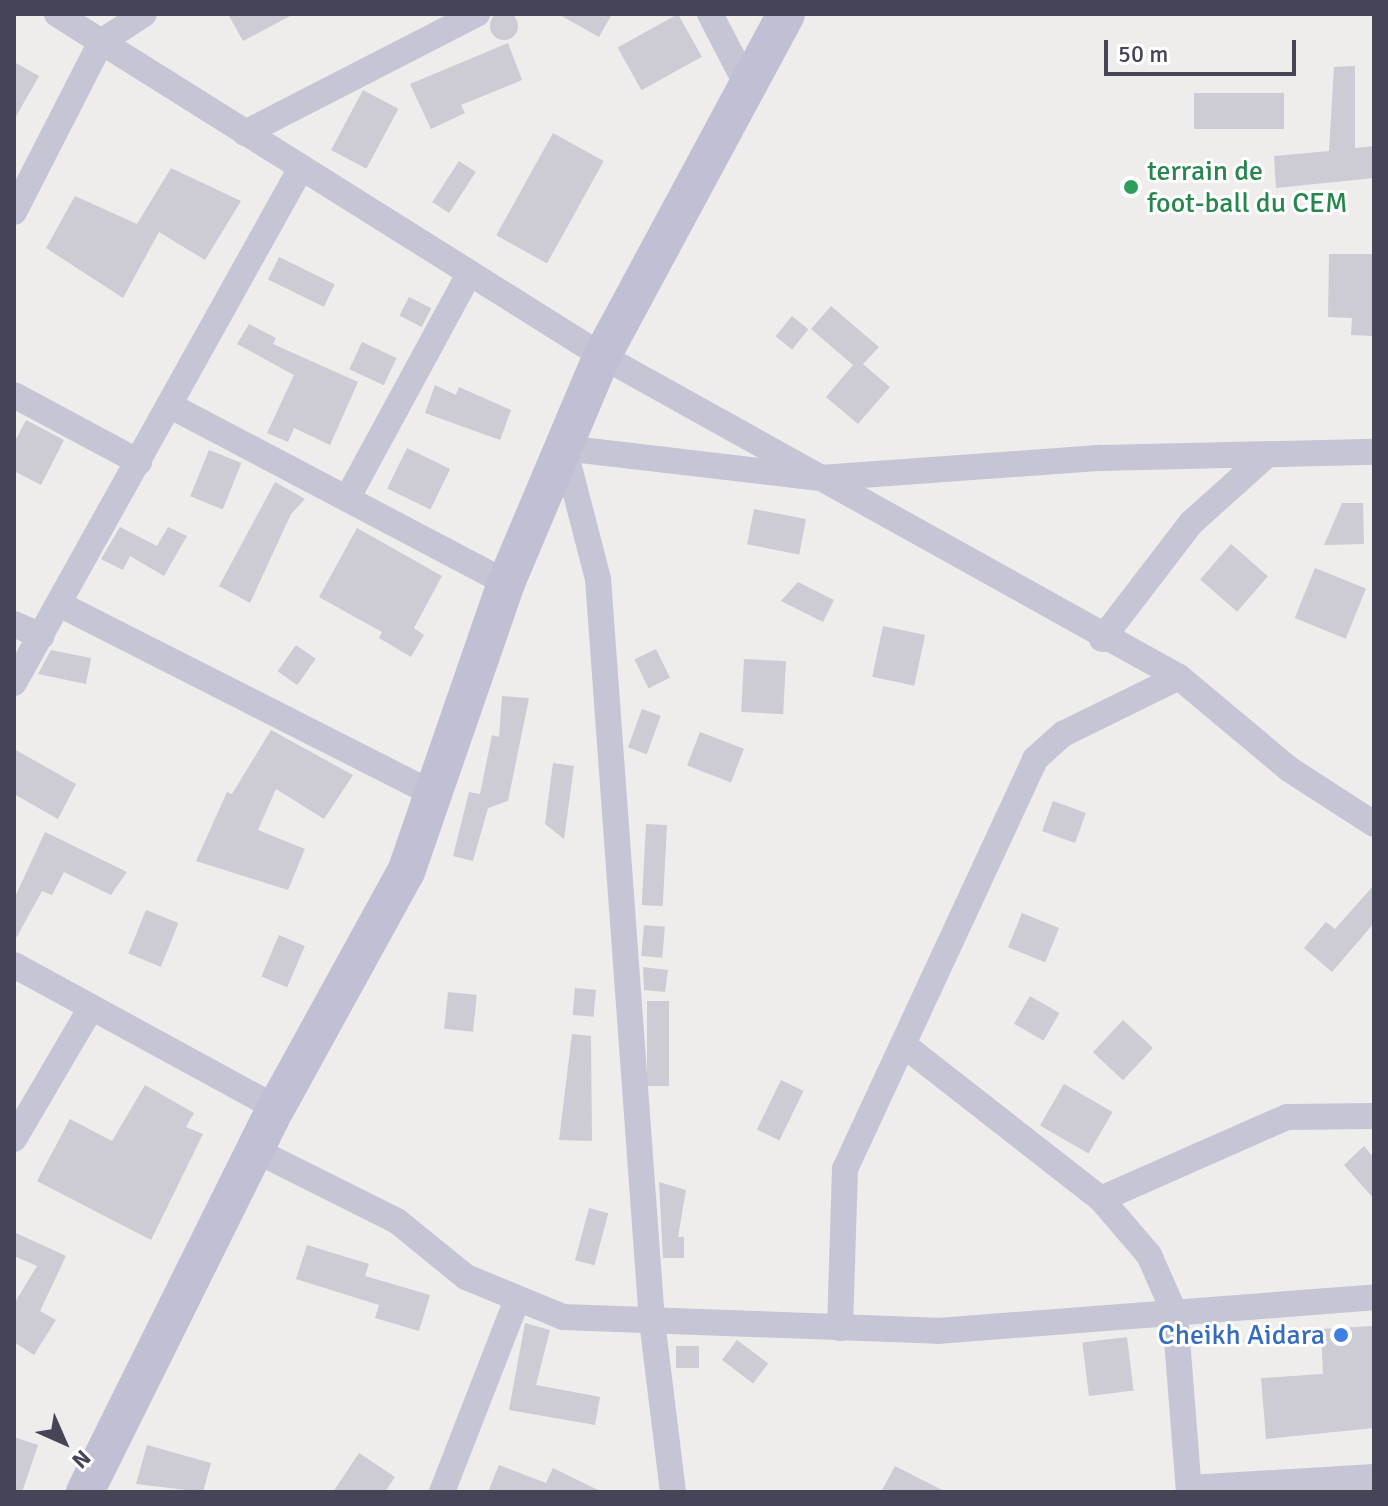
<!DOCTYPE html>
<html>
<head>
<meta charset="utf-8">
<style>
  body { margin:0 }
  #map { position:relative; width:1388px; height:1506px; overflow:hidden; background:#eeedeb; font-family:Signika,sans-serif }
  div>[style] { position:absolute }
  .building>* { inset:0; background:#cdcbd3; transform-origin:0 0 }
  .round { border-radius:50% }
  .minor>* { height:26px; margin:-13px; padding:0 13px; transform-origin:13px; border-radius:13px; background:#c6c5d5 }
  .secondary>* { height:38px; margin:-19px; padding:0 19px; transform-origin:19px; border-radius:19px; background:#c1bfd3 }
  .dots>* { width:22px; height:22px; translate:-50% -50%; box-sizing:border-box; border:4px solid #fff; border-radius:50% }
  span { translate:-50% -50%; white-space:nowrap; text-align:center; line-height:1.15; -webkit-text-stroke:6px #fff; paint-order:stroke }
  .leisure-label { font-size:28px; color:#27864d }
  .left { translate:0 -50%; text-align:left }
  .shop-label { font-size:28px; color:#366cbe }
  .right { translate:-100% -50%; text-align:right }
  .frame { position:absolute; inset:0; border:16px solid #464557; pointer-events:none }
  .north { position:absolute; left:24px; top:1402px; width:80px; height:80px; -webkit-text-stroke:6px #fff; paint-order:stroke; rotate:135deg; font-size:22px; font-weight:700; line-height:32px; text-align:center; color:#464557 }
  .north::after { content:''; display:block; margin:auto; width:28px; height:36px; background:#464557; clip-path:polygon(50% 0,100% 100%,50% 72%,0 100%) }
  .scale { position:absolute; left:1104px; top:40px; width:192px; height:36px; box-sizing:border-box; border:4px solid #464557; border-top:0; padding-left:10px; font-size:24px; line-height:28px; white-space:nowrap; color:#464557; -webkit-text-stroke:6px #fff; paint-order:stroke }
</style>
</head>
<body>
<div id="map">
  <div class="building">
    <i class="round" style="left:490px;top:12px;width:28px;height:28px"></i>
    <i style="clip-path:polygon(228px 14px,294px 14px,243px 41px)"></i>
    <i style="clip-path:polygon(558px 14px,612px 14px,599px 37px)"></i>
    <i style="left:678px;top:14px;width:49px;height:69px;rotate:61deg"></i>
    <i style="clip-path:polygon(508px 43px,522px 80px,461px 105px,465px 113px,431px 129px,410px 84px)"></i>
    <i style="clip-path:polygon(14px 62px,39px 76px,14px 120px)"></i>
    <i style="clip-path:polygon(1355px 66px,1355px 148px,1374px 146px,1374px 178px,1276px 188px,1274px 156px,1329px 151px,1334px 67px)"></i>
    <i style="left:363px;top:90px;width:40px;height:68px;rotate:28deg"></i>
    <i style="left:1284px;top:93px;width:36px;height:90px;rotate:90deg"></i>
    <i style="left:553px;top:133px;width:58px;height:117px;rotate:29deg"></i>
    <i style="left:459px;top:161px;width:20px;height:49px;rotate:33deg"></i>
    <i style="clip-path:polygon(171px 168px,241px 201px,205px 260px,159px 232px,123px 298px,46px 248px,75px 196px,137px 224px)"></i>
    <i style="clip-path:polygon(1329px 254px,1374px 254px,1374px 336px,1351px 335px,1352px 318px,1328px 317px)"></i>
    <i style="left:279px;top:257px;width:62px;height:25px;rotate:26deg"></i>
    <i style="left:409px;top:297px;width:25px;height:21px;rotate:27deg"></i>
    <i style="clip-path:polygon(831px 306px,879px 347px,863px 364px,890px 387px,858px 424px,826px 397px,853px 365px,811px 329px)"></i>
    <i style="left:792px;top:316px;width:21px;height:26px;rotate:39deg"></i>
    <i style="clip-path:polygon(249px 324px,276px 338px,273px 344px,358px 382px,330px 445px,294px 428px,288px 442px,267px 433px,294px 375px,237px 344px)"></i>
    <i style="left:362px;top:342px;width:38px;height:30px;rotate:25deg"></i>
    <i style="clip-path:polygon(435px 385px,456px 395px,459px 387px,511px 410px,500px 440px,425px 413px)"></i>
    <i style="clip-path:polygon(26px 420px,64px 440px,41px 485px,14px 471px,14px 443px)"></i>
    <i style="left:407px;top:448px;width:48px;height:45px;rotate:26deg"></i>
    <i style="left:209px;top:450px;width:35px;height:50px;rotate:22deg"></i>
    <i style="clip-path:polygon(275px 482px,305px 499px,291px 514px,250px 603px,219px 586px)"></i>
    <i style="clip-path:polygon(1342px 503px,1363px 503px,1364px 544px,1324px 545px)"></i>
    <i style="left:754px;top:509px;width:53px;height:36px;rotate:11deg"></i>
    <i style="clip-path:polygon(120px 527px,157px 546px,168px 527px,187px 536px,164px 576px,130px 556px,123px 570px,101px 559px)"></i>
    <i style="clip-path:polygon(357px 528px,442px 576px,414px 628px,424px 635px,411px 657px,379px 638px,382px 632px,319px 597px)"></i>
    <i style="left:1231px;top:544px;width:49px;height:47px;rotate:41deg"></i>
    <i style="left:1315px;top:568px;width:55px;height:54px;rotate:22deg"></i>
    <i style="clip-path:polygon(798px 582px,834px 600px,823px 622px,781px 601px)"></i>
    <i style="left:883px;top:626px;width:43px;height:52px;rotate:12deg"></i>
    <i style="left:296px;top:645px;width:24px;height:32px;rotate:35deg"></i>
    <i style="left:656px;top:649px;width:32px;height:24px;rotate:64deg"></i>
    <i style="clip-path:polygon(51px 650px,91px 658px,86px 684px,38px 674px)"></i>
    <i style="left:744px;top:659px;width:42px;height:53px;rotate:3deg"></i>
    <i style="clip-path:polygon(502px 696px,529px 698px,508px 801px,488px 808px,473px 861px,453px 856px,469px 792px,480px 794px,492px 735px,499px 737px)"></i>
    <i style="left:642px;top:709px;width:20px;height:41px;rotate:20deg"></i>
    <i style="clip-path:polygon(271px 730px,353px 775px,324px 819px,276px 789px,258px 830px,305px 849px,288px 890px,196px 861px,227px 792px,232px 794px)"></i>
    <i style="left:700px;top:732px;width:47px;height:36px;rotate:21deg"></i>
    <i style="clip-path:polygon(14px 749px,76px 784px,58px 819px,14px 794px)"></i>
    <i style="clip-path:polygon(553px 763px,574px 766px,564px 839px,545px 824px)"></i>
    <i style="left:1053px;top:801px;width:35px;height:32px;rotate:20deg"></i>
    <i style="left:646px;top:824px;width:21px;height:81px;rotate:3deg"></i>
    <i style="clip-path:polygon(45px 832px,127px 872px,111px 895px,64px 872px,52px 895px,42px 891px,14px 942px,14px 899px)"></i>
    <i style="clip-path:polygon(1374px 885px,1374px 923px,1332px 972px,1304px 948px,1326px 922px,1335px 929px)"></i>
    <i style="left:146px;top:910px;width:35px;height:47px;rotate:22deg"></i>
    <i style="left:1022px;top:913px;width:40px;height:37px;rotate:22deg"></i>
    <i style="left:644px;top:925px;width:21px;height:31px;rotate:5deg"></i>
    <i style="left:279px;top:935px;width:28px;height:45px;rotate:23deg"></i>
    <i style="clip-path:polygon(643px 967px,668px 970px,665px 992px,644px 990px)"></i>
    <i style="left:575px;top:988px;width:21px;height:27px;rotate:5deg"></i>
    <i style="left:448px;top:992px;width:29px;height:37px;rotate:6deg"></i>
    <i style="left:1030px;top:996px;width:34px;height:32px;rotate:30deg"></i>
    <i style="left:647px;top:1001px;width:22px;height:85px"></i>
    <i style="left:1123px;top:1020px;width:41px;height:44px;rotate:43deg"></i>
    <i style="clip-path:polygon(572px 1034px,591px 1036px,592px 1141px,559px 1140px)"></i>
    <i style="left:781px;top:1080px;width:25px;height:55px;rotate:26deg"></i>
    <i style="left:1064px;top:1084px;width:56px;height:48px;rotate:30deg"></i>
    <i style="clip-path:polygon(145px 1085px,194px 1113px,186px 1127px,203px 1134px,151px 1240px,37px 1181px,70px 1119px,112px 1141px)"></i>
    <i style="clip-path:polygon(1364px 1146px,1374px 1158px,1374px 1199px,1344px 1165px)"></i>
    <i style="clip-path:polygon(659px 1182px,686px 1190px,678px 1237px,684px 1237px,684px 1258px,663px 1258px)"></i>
    <i style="left:589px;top:1208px;width:20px;height:54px;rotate:15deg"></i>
    <i style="clip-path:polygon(14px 1232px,66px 1256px,40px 1311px,56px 1320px,34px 1355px,14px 1342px,14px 1304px,37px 1266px,14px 1256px)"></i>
    <i style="clip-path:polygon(307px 1245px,369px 1264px,365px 1276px,430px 1295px,419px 1331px,375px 1318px,379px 1305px,296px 1279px)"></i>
    <i style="clip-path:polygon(525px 1323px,550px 1330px,536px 1385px,600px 1397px,595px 1425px,509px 1410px)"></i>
    <i style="clip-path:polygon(1374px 1326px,1374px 1428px,1266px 1439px,1261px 1378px,1323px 1374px,1321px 1329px)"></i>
    <i style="left:1127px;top:1337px;width:54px;height:45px;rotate:83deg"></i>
    <i style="left:737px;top:1340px;width:39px;height:25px;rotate:37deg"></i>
    <i style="left:676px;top:1346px;width:23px;height:22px"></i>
    <i style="clip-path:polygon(14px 1437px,38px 1445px,22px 1492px,14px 1492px)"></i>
    <i style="clip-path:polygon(147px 1445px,211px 1463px,203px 1492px,136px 1484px)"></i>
    <i style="clip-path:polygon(359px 1453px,395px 1477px,385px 1492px,333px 1492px)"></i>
    <i style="clip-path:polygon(499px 1465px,546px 1483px,553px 1468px,602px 1492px,488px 1492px)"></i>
    <i style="clip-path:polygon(895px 1466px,946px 1492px,881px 1492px)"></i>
  </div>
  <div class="minor">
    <i style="left:57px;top:14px;width:643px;rotate:32.11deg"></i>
    <i style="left:602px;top:356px;width:660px;rotate:29.09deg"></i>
    <i style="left:1179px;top:677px;width:143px;rotate:39.9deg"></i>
    <i style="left:1289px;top:769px;width:101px;rotate:32.9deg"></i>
    <i style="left:710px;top:14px;width:80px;rotate:62.5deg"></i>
    <i style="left:245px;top:133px;width:261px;rotate:-27.2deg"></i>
    <i style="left:14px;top:212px;width:191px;rotate:-62.9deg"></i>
    <i style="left:101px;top:42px;width:51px;rotate:-33.1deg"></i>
    <i style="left:14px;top:395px;width:142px;rotate:28.2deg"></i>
    <i style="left:169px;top:405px;width:381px;rotate:27.8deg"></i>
    <i style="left:348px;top:497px;width:251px;rotate:-61.5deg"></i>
    <i style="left:61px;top:605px;width:417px;rotate:26.9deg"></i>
    <i style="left:14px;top:624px;width:30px;rotate:24deg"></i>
    <i style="left:1102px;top:639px;width:146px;rotate:-52.5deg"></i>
    <i style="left:1191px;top:523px;width:103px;rotate:-41.9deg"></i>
    <i style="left:14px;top:683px;width:590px;rotate:-60.87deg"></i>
    <i style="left:14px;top:965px;width:298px;rotate:28.6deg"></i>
    <i style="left:905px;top:1046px;width:249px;rotate:38deg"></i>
    <i style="left:1101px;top:1199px;width:74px;rotate:49.4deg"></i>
    <i style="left:1149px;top:1255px;width:64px;rotate:66.2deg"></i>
    <i style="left:1175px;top:1314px;width:179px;rotate:85.5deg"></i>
    <i style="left:14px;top:1139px;width:152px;rotate:-59.6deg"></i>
    <i style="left:255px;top:1150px;width:159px;rotate:26.6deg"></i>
    <i style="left:397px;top:1221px;width:89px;rotate:39.1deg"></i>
    <i style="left:466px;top:1277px;width:105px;rotate:22.4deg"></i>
    <i style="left:563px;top:1317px;width:374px;rotate:2.1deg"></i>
    <i style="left:937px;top:1331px;width:438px;rotate:-4.4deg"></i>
    <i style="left:1101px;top:1199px;width:203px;rotate:-23.8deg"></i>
    <i style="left:1287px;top:1117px;width:87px;rotate:-0.7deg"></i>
    <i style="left:840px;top:1328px;width:159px;rotate:-88.2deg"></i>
    <i style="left:845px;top:1169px;width:452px;rotate:-65.1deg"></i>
    <i style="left:1035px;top:759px;width:38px;rotate:-42deg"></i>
    <i style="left:1063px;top:734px;width:129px;rotate:-26.2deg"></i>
    <i style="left:1189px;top:1488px;width:185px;rotate:-3.4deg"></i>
    <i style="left:442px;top:1492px;width:204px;rotate:-68.7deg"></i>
    <i style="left:673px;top:1492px;width:172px;rotate:-97deg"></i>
    <i style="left:652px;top:1321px;width:744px;rotate:-94.16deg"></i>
    <i style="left:598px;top:579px;width:135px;rotate:-104.5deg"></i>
    <i style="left:564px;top:448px;width:258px;rotate:6.7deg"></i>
    <i style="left:820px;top:478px;width:282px;rotate:-4.1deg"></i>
    <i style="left:1101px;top:458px;width:273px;rotate:-1.3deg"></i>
  </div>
  <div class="secondary">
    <i style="left:85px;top:1492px;width:429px;rotate:-63.6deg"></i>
    <i style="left:276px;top:1108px;width:269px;rotate:-61.2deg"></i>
    <i style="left:406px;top:872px;width:306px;rotate:-70.9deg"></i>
    <i style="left:506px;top:583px;width:246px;rotate:-67.1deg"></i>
    <i style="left:602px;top:356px;width:388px;rotate:-61.7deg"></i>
  </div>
  <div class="dots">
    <i style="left:1131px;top:187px;background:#2e9e5b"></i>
    <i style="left:1341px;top:1335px;background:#3f7fe0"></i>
  </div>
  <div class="leisure-label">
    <span class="left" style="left:1147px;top:187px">terrain de<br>foot-ball du CEM</span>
  </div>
  <div class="shop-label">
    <span class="right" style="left:1325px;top:1335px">Cheikh Aidara</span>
  </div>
  <div class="frame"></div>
  <div class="north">N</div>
  <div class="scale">50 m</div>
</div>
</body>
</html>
